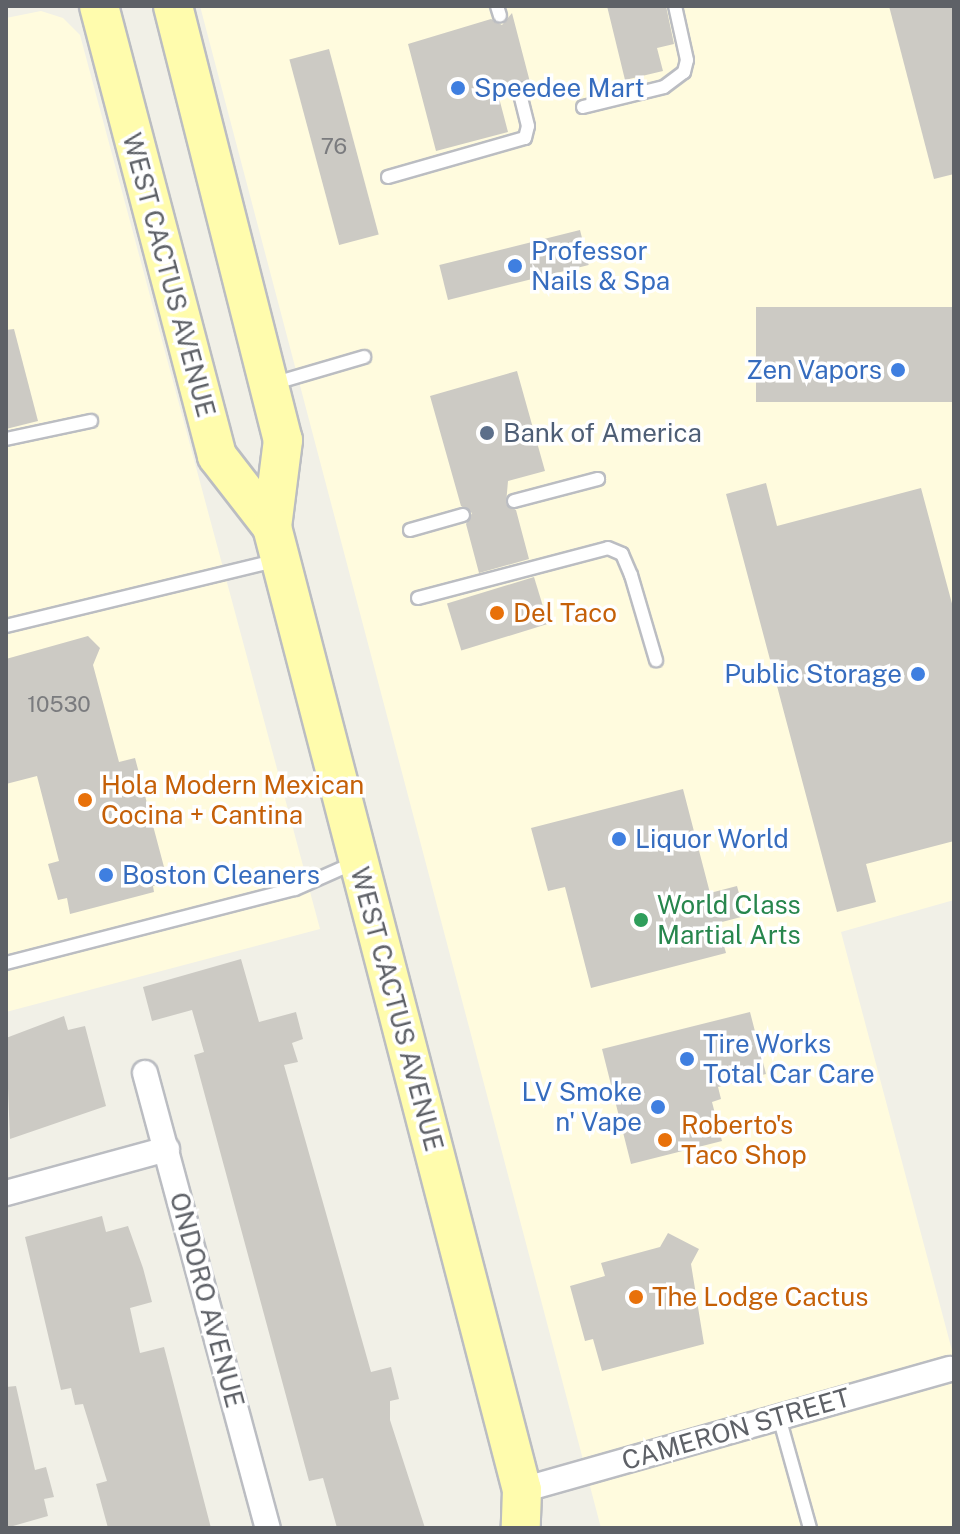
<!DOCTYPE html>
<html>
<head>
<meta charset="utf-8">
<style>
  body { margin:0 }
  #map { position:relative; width:960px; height:1534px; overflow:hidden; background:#f1f0e7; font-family:"Public Sans",sans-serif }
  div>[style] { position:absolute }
  .commercial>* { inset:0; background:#fffbde }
  .building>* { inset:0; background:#cccac4; transform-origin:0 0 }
  .roads { filter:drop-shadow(2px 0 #bbbdc2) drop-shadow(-2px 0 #bbbdc2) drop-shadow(0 2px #bbbdc2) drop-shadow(0 -2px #bbbdc2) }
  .service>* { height:12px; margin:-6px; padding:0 6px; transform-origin:6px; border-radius:6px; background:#fff }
  .minor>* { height:24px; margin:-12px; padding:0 12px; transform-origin:12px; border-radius:12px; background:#fff }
  .primary>* { height:38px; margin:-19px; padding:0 19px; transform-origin:19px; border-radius:19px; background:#fffcad }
  .dots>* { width:22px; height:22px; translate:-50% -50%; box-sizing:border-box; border:4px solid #fff; border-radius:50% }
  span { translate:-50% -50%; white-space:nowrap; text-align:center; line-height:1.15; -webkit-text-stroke:7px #fff; paint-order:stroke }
  .number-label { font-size:22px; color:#7a7b7e }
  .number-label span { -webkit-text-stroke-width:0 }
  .shop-label { font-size:26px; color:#366cbe }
  .left { translate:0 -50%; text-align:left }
  .right { translate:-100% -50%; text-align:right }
  .street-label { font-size:26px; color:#5e6167 }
  .service-label { font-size:26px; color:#4e5e75 }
  .food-label { font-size:26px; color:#c56008 }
  .leisure-label { font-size:26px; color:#27864d }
  .frame { position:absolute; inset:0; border:8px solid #5e6167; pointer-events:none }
</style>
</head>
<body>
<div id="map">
  <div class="commercial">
    <i style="clip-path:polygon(200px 6px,954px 6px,954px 900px,841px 932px,954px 1358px,954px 1528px,601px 1528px)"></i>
    <i style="clip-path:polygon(41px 11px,63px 18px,80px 35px,320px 929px,6px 1012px,6px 18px)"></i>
  </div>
  <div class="building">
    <i style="clip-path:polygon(607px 6px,666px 6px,674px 44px,657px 48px,663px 71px,625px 80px)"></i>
    <i style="clip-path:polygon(889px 6px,954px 6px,954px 174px,934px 179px)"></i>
    <i style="clip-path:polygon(512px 13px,531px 86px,516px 81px,510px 91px,498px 94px,508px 132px,436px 151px,408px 44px,491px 19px,502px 25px)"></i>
    <i style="left:329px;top:49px;width:192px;height:41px;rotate:75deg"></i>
    <i style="left:580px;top:230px;width:36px;height:145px;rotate:76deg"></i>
    <i style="left:954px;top:307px;width:95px;height:198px;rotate:90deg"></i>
    <i style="clip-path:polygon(14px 329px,38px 421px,6px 429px,6px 330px)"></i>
    <i style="clip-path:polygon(517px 371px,545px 471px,508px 481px,506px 504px,516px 510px,529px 559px,479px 573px,466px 524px,472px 513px,461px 506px,430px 396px)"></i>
    <i style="clip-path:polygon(766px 483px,777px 526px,921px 488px,954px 611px,954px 841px,866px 864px,876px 902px,837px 912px,726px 494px)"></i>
    <i style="left:534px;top:577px;width:49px;height:91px;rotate:73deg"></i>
    <i style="clip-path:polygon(88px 636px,100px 648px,93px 665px,119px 762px,135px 758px,168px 882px,153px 886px,154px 892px,70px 914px,67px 898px,58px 900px,48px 864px,59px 861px,37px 776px,6px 784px,6px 659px)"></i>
    <i style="clip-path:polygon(683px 789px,710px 893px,737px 886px,745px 916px,718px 923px,726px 953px,591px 988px,565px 887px,548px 891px,531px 828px)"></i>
    <i style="clip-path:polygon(241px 959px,259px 1022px,296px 1012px,303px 1039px,292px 1043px,298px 1062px,284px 1065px,371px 1372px,391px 1367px,399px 1399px,390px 1401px,390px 1420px,425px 1528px,337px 1528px,323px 1478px,309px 1481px,194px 1055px,204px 1052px,192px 1010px,152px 1021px,143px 987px)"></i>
    <i style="clip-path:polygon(750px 1012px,766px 1074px,718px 1087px,721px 1099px,712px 1102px,722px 1141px,631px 1164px,602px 1049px)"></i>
    <i style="clip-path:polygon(64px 1016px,68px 1030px,85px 1026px,106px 1106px,10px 1139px,6px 1038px)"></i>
    <i style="clip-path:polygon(102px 1216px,106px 1232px,128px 1226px,143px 1268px,152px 1302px,130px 1308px,140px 1353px,164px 1347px,211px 1528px,108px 1528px,96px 1484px,107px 1481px,83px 1404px,75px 1405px,71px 1388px,61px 1390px,25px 1237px)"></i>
    <i style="clip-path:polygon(668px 1233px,699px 1249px,691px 1264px,704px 1344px,602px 1371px,593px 1339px,585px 1341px,570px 1286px,605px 1276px,601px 1263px,660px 1247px)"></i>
    <i style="clip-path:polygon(16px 1386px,35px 1470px,46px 1467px,54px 1497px,44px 1499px,48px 1516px,6px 1528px,6px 1387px)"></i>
  </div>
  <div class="roads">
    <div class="service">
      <i style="left:497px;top:6px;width:10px;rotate:73deg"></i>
      <i style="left:583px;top:107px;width:83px;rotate:-13.9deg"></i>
      <i style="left:664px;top:87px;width:25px;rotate:-37deg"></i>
      <i style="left:684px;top:72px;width:12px;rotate:-76deg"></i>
      <i style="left:687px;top:60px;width:55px;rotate:-102.5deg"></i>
      <i style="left:388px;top:177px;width:142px;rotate:-15.9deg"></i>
      <i style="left:525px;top:138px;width:12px;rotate:-76deg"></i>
      <i style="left:528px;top:126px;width:38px;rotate:-104deg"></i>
      <i style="left:275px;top:383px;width:93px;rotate:-16.3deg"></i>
      <i style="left:6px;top:439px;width:87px;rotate:-12deg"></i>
      <i style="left:514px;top:501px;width:87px;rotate:-14.7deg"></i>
      <i style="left:410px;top:530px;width:55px;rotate:-15.8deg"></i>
      <i style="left:418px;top:598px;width:196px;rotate:-14.7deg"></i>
      <i style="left:608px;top:548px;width:15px;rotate:23deg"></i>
      <i style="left:622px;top:554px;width:23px;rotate:67deg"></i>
      <i style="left:631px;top:575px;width:89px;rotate:73.6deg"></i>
      <i style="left:6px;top:626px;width:277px;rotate:-13.6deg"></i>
      <i style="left:6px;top:963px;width:298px;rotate:-14.4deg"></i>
      <i style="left:295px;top:889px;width:67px;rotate:-23.9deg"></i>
      <i style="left:779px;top:1417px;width:115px;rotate:74.4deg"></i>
    </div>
    <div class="minor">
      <i style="left:145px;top:1073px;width:471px;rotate:74.9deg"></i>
      <i style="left:6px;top:1193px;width:167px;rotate:-15.3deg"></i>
      <i style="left:522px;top:1490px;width:445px;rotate:-15.8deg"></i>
    </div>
    <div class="primary">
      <i style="left:99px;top:6px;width:465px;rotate:75.3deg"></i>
      <i style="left:217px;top:456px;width:90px;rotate:52.2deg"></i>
      <i style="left:173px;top:6px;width:448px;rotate:75.8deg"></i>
      <i style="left:283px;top:440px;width:88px;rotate:97.2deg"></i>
      <i style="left:272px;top:527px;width:995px;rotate:75.45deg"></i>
      <i style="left:522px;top:1490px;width:38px;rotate:92deg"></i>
    </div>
  </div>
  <div class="dots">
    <i style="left:458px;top:88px;background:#3f7fe0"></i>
    <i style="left:515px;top:266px;background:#3f7fe0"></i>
    <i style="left:898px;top:370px;background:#3f7fe0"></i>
    <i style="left:487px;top:433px;background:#5c6f8a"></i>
    <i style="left:497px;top:613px;background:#e8710a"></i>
    <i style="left:918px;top:674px;background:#3f7fe0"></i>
    <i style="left:85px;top:800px;background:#e8710a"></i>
    <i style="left:619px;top:839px;background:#3f7fe0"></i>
    <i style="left:106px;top:875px;background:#3f7fe0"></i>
    <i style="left:641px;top:920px;background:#2e9e5b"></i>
    <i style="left:687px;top:1059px;background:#3f7fe0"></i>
    <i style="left:658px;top:1107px;background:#3f7fe0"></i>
    <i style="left:665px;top:1140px;background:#e8710a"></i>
    <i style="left:636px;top:1297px;background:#e8710a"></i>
  </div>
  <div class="number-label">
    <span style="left:334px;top:147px">76</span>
    <span style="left:59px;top:705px">10530</span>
  </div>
  <div class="shop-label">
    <span class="left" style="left:474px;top:88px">Speedee Mart</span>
    <span class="left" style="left:531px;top:266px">Professor<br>Nails &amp; Spa</span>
    <span class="right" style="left:882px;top:370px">Zen Vapors</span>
    <span class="right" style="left:902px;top:674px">Public Storage</span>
    <span class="left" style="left:635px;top:839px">Liquor World</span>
    <span class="left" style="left:122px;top:875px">Boston Cleaners</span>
    <span class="left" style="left:703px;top:1059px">Tire Works<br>Total Car Care</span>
    <span class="right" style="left:642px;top:1107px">LV Smoke<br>n' Vape</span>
  </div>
  <div class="street-label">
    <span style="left:169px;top:275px;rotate:75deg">WEST CACTUS AVENUE</span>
    <span style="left:397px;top:1009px;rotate:75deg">WEST CACTUS AVENUE</span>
    <span style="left:207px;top:1300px;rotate:75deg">ONDORO AVENUE</span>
    <span style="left:736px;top:1429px;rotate:-16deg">CAMERON STREET</span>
  </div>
  <div class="service-label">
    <span class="left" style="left:503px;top:433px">Bank of America</span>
  </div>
  <div class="food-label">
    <span class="left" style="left:513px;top:613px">Del Taco</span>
    <span class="left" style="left:101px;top:800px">Hola Modern Mexican<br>Cocina + Cantina</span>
    <span class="left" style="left:681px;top:1140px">Roberto's<br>Taco Shop</span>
    <span class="left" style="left:652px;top:1297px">The Lodge Cactus</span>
  </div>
  <div class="leisure-label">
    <span class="left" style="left:657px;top:920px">World Class<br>Martial Arts</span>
  </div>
  <div class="frame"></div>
</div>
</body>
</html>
